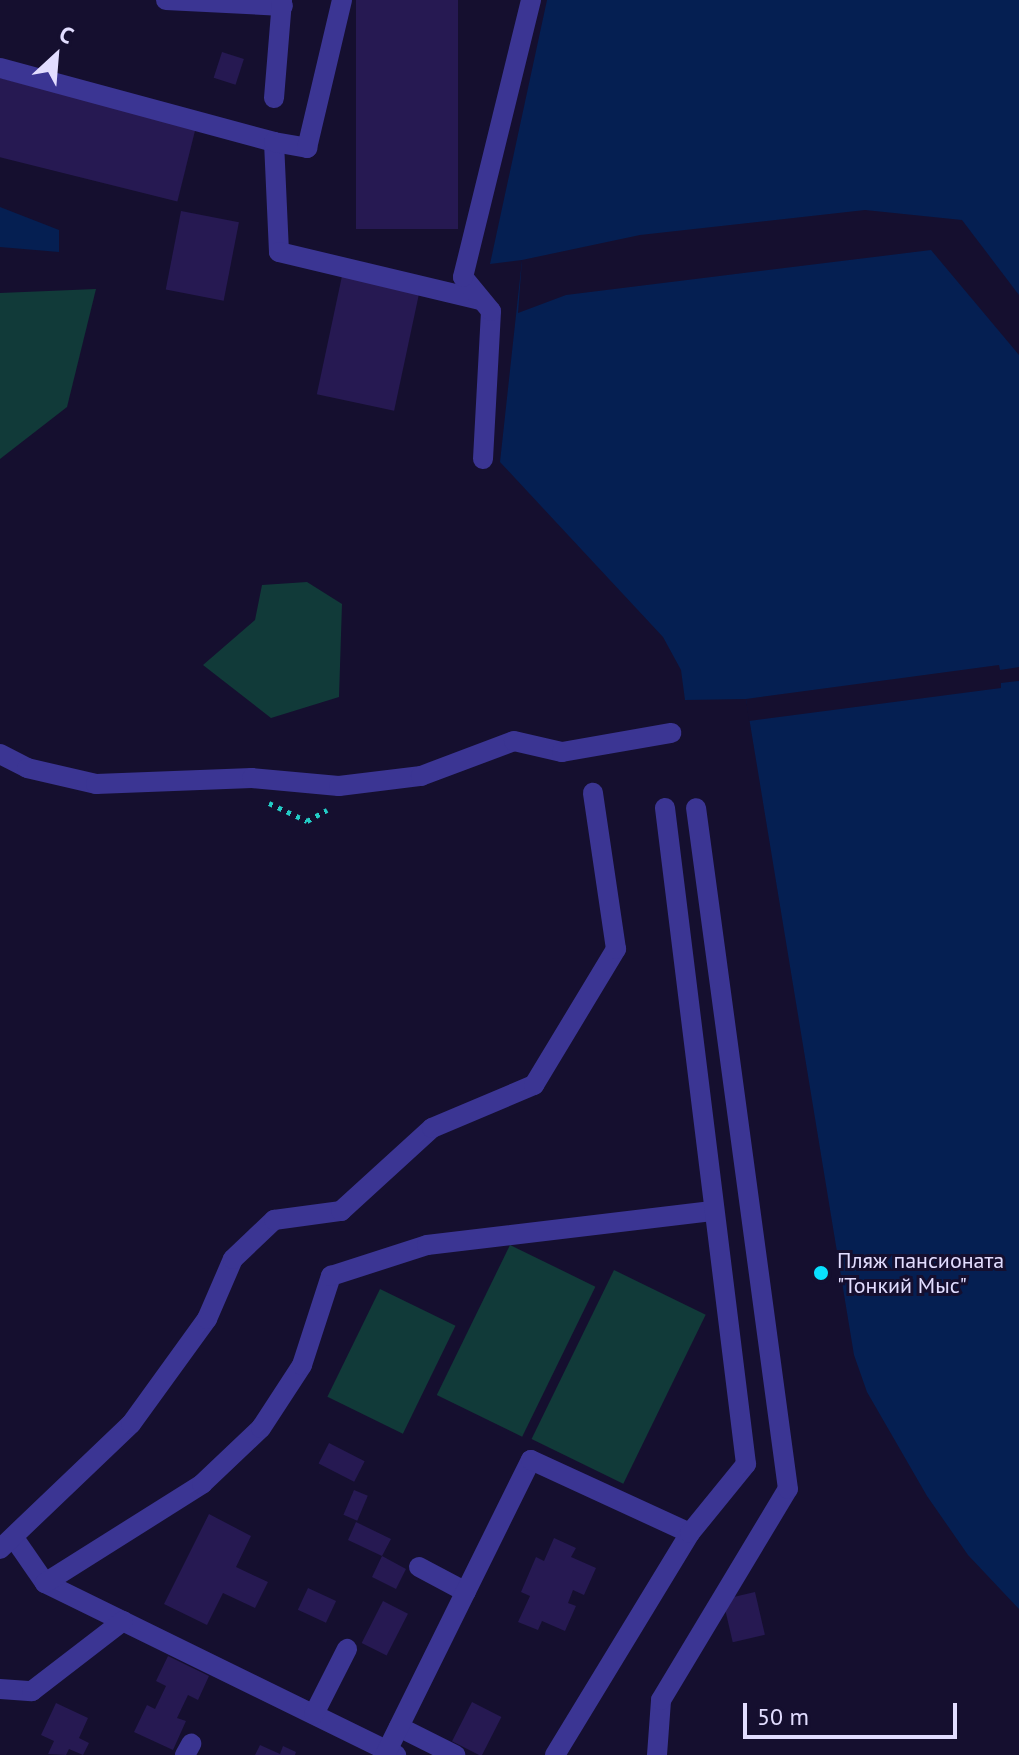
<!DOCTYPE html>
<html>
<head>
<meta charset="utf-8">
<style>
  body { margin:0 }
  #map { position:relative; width:1019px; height:1755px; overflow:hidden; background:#150f2f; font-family:"PT Sans",sans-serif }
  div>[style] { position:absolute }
  .green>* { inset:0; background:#113a39; transform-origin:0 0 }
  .water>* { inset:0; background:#051f52 }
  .pier>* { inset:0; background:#150f2f }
  .building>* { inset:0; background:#261952; transform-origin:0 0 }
  .path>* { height:5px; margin-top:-2.5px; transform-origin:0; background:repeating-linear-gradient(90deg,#23cdc7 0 4px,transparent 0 10px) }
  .minor>* { height:20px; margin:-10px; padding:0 10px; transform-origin:10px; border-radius:10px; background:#3b3593 }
  .dots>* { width:22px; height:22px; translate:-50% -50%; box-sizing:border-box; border:4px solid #150f2f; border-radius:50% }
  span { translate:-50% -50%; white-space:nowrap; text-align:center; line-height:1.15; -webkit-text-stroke:6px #150f2f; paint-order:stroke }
  .poi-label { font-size:22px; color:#e2ddff }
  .left { translate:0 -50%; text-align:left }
  .north { position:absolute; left:16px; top:16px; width:80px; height:80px; -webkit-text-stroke:6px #150f2f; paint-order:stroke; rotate:26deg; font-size:22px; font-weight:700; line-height:32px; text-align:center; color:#e2ddff }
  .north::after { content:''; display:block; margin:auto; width:28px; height:36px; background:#e2ddff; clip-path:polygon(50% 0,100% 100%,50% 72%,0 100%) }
  .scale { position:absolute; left:743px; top:1703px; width:214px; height:36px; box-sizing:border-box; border:4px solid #e2ddff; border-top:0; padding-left:10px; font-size:24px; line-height:28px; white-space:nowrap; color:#e2ddff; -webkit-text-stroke:6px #150f2f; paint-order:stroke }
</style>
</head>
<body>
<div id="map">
  <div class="green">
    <i style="clip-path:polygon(96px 289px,67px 407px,0 459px,0 293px)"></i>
    <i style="clip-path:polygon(307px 582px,342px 604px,339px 697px,271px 718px,203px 665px,255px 620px,262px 585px)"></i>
    <i style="left:510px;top:1245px;width:95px;height:167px;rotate:26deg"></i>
    <i style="left:614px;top:1270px;width:102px;height:188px;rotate:26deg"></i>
    <i style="left:380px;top:1289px;width:84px;height:120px;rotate:26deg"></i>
  </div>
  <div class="water">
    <i style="clip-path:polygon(547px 0,1019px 0,1019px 1609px,968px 1555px,927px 1496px,867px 1392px,854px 1355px,746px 699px,685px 700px,681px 670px,663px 637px,500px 462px,522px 260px,490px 264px)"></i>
    <i style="clip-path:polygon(0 207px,59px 230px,59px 252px,0 247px)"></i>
  </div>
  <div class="pier">
    <i style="clip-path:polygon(865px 210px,962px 220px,1019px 295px,1019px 355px,931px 250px,566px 295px,518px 313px,522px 260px,640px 235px)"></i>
    <i style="clip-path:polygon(999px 665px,1000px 670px,1019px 667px,1019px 681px,1001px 683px,1001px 688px,749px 721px,746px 699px)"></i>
  </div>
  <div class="building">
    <i style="left:356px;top:0;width:102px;height:229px"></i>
    <i style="left:222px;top:52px;width:23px;height:27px;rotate:18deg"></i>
    <i style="left:0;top:78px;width:202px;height:77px;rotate:14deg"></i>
    <i style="left:181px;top:211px;width:59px;height:80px;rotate:11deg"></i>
    <i style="left:342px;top:276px;width:79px;height:121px;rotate:12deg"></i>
    <i style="left:329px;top:1443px;width:40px;height:23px;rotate:27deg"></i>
    <i style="left:354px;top:1490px;width:15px;height:27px;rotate:23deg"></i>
    <i style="clip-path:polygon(209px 1514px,251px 1536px,236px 1567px,268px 1582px,255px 1608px,223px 1593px,207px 1625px,164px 1604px)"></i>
    <i style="clip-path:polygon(356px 1522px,391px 1539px,382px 1556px,406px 1569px,396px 1589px,372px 1577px,382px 1556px,348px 1540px)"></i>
    <i style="clip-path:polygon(554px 1538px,576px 1548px,571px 1557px,596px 1568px,584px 1595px,573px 1590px,568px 1603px,576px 1606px,565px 1631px,542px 1621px,538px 1630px,518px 1622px,530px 1596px,521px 1592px,536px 1557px,544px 1561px)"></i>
    <i style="left:308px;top:1588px;width:31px;height:24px;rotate:25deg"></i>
    <i style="left:755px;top:1592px;width:44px;height:33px;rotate:77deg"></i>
    <i style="left:383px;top:1601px;width:28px;height:47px;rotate:27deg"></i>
    <i style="clip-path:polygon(168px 1656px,209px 1676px,198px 1700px,188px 1695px,177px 1718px,186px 1721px,173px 1750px,134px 1732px,147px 1705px,155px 1709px,166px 1686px,156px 1681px)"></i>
    <i style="left:472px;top:1702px;width:33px;height:44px;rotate:27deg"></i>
    <i style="clip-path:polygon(56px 1703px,88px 1718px,79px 1738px,89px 1743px,83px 1755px,69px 1749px,66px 1755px,48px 1754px,54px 1741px,41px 1735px)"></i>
    <i style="clip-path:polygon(260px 1745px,280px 1754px,283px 1746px,296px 1752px,295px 1755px,255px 1755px)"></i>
  </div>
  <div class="path">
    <i style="left:269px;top:803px;width:42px;rotate:25.3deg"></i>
    <i style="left:307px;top:821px;width:23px;rotate:-29deg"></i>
  </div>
  <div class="minor">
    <i style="left:166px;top:0;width:117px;rotate:2.9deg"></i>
    <i style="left:0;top:68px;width:284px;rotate:15.1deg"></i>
    <i style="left:274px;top:142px;width:110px;rotate:87.4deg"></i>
    <i style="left:279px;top:252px;width:208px;rotate:13.4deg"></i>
    <i style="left:274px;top:98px;width:98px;rotate:-85.3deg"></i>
    <i style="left:274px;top:142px;width:34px;rotate:10deg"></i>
    <i style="left:307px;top:148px;width:152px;rotate:-76.7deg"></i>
    <i style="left:483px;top:459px;width:148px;rotate:-86.9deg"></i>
    <i style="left:491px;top:311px;width:44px;rotate:-129.5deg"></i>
    <i style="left:463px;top:277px;width:285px;rotate:-76.2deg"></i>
    <i style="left:0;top:754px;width:30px;rotate:27deg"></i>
    <i style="left:27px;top:768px;width:71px;rotate:13.1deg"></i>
    <i style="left:96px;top:784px;width:156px;rotate:-2.2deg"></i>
    <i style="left:252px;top:778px;width:87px;rotate:5.3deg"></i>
    <i style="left:339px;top:786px;width:83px;rotate:-7deg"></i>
    <i style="left:421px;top:776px;width:99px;rotate:-20.6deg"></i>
    <i style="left:514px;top:741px;width:49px;rotate:12.9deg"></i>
    <i style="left:562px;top:752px;width:111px;rotate:-9.9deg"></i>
    <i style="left:14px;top:1538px;width:55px;rotate:55.4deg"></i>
    <i style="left:45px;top:1583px;width:391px;rotate:26.1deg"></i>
    <i style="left:0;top:1549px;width:181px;rotate:-43.7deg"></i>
    <i style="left:131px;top:1424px;width:130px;rotate:-54.1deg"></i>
    <i style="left:207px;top:1319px;width:65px;rotate:-66.6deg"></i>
    <i style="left:233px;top:1259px;width:57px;rotate:-43.6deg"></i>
    <i style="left:274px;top:1220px;width:68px;rotate:-7.7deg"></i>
    <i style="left:341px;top:1211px;width:123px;rotate:-42.4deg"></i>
    <i style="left:432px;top:1128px;width:111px;rotate:-22.9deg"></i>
    <i style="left:534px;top:1085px;width:159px;rotate:-58.9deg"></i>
    <i style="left:616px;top:949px;width:158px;rotate:-98.4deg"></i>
    <i style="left:419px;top:1567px;width:53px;rotate:28deg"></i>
    <i style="left:45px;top:1583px;width:186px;rotate:-32.2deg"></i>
    <i style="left:202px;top:1484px;width:81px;rotate:-43.5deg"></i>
    <i style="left:261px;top:1428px;width:75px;rotate:-56.9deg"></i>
    <i style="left:302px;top:1365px;width:94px;rotate:-72deg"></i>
    <i style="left:331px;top:1276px;width:101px;rotate:-17.9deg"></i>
    <i style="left:427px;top:1245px;width:289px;rotate:-6.8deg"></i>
    <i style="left:0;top:1689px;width:32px;rotate:4deg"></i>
    <i style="left:32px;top:1691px;width:115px;rotate:-37.6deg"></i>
    <i style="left:314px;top:1714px;width:73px;rotate:-63.1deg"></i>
    <i style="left:399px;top:1727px;width:63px;rotate:26.6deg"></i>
    <i style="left:185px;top:1755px;width:13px;rotate:-61deg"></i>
    <i style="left:385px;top:1755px;width:329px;rotate:-63.7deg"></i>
    <i style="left:531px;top:1460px;width:175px;rotate:24.7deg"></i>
    <i style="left:555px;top:1755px;width:260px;rotate:-58.7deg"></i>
    <i style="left:690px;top:1533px;width:89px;rotate:-50.9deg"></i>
    <i style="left:746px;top:1464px;width:661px;rotate:-97.04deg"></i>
    <i style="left:657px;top:1755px;width:55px;rotate:-85.8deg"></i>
    <i style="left:661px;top:1700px;width:246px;rotate:-59deg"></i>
    <i style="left:788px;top:1489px;width:687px;rotate:-97.69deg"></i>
  </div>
  <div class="dots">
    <i style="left:821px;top:1273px;background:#09e0ff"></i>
  </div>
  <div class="poi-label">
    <span class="left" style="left:837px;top:1273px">Пляж пансионата<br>"Тонкий Мыс"</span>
  </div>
  <div class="north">С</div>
  <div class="scale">50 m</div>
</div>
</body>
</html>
